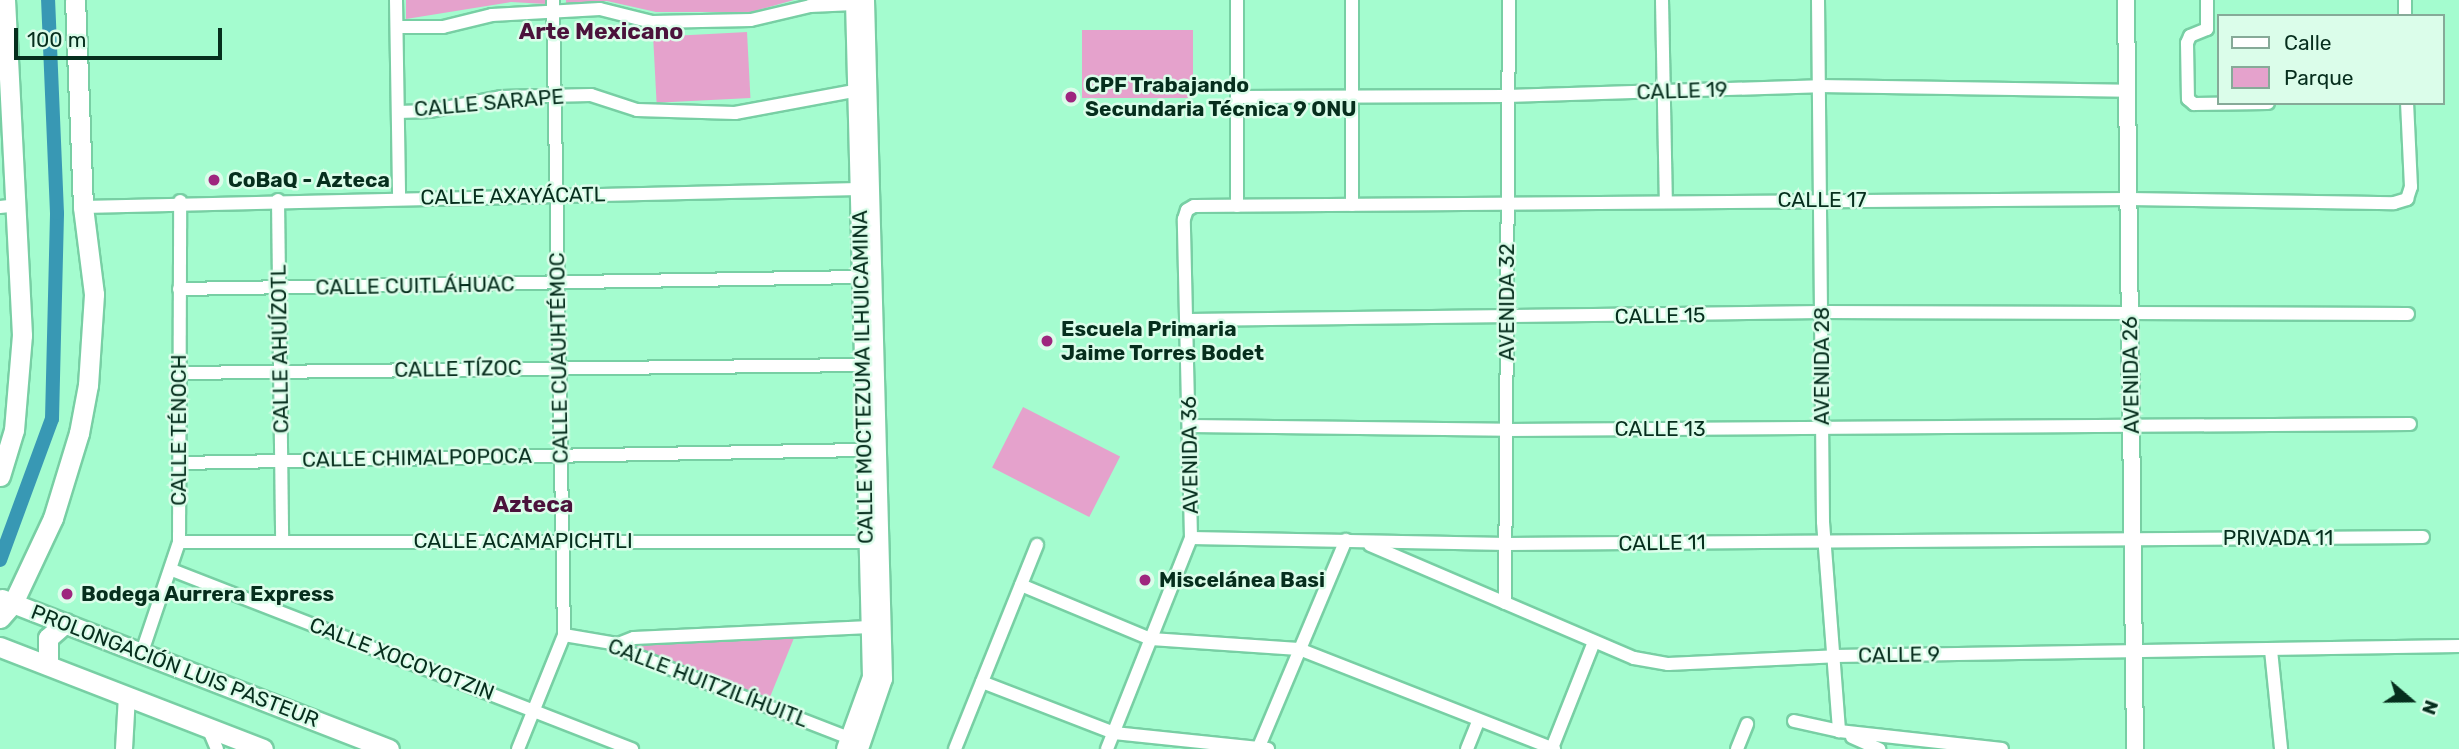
<!DOCTYPE html>
<html>
<head>
<meta charset="utf-8">
<style>
  body { margin:0 }
  #map { position:relative; width:2459px; height:749px; overflow:hidden; background:#a4fccf; font-family:Rubik,sans-serif }
  div>[style] { position:absolute }
  .green>* { inset:0; background:#e5a2cc; transform-origin:0 0 }
  .canal>* { height:14px; margin:-7px; padding:0 7px; transform-origin:7px; border-radius:7px; background:#3898b4 }
  .roads { filter:drop-shadow(2px 0 #78cfa4) drop-shadow(-2px 0 #78cfa4) drop-shadow(0 2px #78cfa4) drop-shadow(0 -2px #78cfa4) }
  .minor>* { height:12px; margin:-6px; padding:0 6px; transform-origin:6px; border-radius:6px; background:#fff }
  .tertiary>* { height:16px; margin:-8px; padding:0 8px; transform-origin:8px; border-radius:8px; background:#fff }
  .secondary>* { height:19px; margin:-9.5px; padding:0 9.5px; transform-origin:9.5px; border-radius:9.5px; background:#fff }
  .dots>* { width:19px; height:19px; translate:-50% -50%; box-sizing:border-box; border:4px solid #dbfdea; border-radius:50% }
  span { translate:-50% -50%; white-space:nowrap; text-align:center; line-height:1.15; -webkit-text-stroke:5px #dbfdea; paint-order:stroke }
  .poi-label { font-size:21px; color:#062e1d; font-weight:700 }
  .left { translate:0 -50%; text-align:left }
  .street-label { font-size:21px; color:#062e1d }
  .neighbourhood-label { font-size:23px; color:#4b123b; font-weight:700 }
  .legend { position:absolute; left:2217px; top:14px; width:228px; height:91px; box-sizing:border-box; background:#dbfdea; border:2px solid #86aa98; margin:0; padding:9px 12px; list-style:none; font-size:21px; color:#062e1d }
  .legend li { display:flex; align-items:center; gap:14px; height:35px }
  .legend b { width:35px; border:2px solid #86aa98 }
  .north { position:absolute; left:2375px; top:665px; width:70px; height:70px; -webkit-text-stroke:5px #dbfdea; paint-order:stroke; rotate:110deg; font-size:19px; font-weight:700; line-height:28px; text-align:center; color:#062e1d }
  .north::after { content:''; display:block; margin:auto; width:24px; height:32px; background:#062e1d; clip-path:polygon(50% 0,100% 100%,50% 72%,0 100%) }
  .scale { position:absolute; left:14px; top:28px; width:208px; height:32px; box-sizing:border-box; border:4px solid #062e1d; border-top:0; padding-left:9px; font-size:21px; line-height:24px; white-space:nowrap; color:#062e1d; -webkit-text-stroke:5px #dbfdea; paint-order:stroke }
</style>
</head>
<body>
<div id="map">
  <div class="green">
    <i style="clip-path:polygon(406px 0,546px 0,546px 4px,511px 2px,406px 19px)"></i>
    <i style="clip-path:polygon(566px 0,794px 0,751px 12px,656px 12px,607px 1px,566px 4px)"></i>
    <i style="left:1193px;top:30px;width:68px;height:111px;rotate:90deg"></i>
    <i style="left:747px;top:32px;width:66px;height:94px;rotate:87deg"></i>
    <i style="left:1023px;top:407px;width:109px;height:68px;rotate:27deg"></i>
    <i style="clip-path:polygon(796px 633px,768px 702px,629px 649px,631px 642px)"></i>
  </div>
  <div class="canal">
    <i style="left:0;top:560px;width:150px;rotate:-69.8deg"></i>
    <i style="left:52px;top:419px;width:206px;rotate:-88.6deg"></i>
    <i style="left:57px;top:213px;width:213px;rotate:-92.4deg"></i>
  </div>
  <div class="roads">
    <div class="minor">
      <i style="left:396px;top:0;width:197px;rotate:89.1deg"></i>
      <i style="left:1237px;top:0;width:206px;rotate:90deg"></i>
      <i style="left:1662px;top:0;width:202px;rotate:88.9deg"></i>
      <i style="left:1818px;top:0;width:522px;rotate:89.45deg"></i>
      <i style="left:1823px;top:522px;width:210px;rotate:85.6deg"></i>
      <i style="left:2207px;top:0;width:29px;rotate:90deg"></i>
      <i style="left:2207px;top:29px;width:18px;rotate:158deg"></i>
      <i style="left:2190px;top:36px;width:8px;rotate:113deg"></i>
      <i style="left:2187px;top:43px;width:56px;rotate:89deg"></i>
      <i style="left:2188px;top:99px;width:8px;rotate:40deg"></i>
      <i style="left:2194px;top:104px;width:74px;rotate:-0.8deg"></i>
      <i style="left:2405px;top:0;width:16px;rotate:90deg"></i>
      <i style="left:397px;top:27px;width:46px"></i>
      <i style="left:443px;top:27px;width:50px;rotate:-13.8deg"></i>
      <i style="left:492px;top:15px;width:108px;rotate:-3.2deg"></i>
      <i style="left:600px;top:9px;width:54px;rotate:14deg"></i>
      <i style="left:652px;top:22px;width:99px;rotate:-1.2deg"></i>
      <i style="left:751px;top:20px;width:61px;rotate:-13.3deg"></i>
      <i style="left:810px;top:6px;width:44px;rotate:-2.6deg"></i>
      <i style="left:1238px;top:97px;width:269px;rotate:-0.2deg"></i>
      <i style="left:1507px;top:96px;width:312px;rotate:-1.8deg"></i>
      <i style="left:1819px;top:86px;width:308px;rotate:0.9deg"></i>
      <i style="left:398px;top:112px;width:32px;rotate:-2deg"></i>
      <i style="left:430px;top:111px;width:72px;rotate:-11.2deg"></i>
      <i style="left:501px;top:97px;width:90px;rotate:-1.3deg"></i>
      <i style="left:591px;top:95px;width:48px;rotate:18.1deg"></i>
      <i style="left:637px;top:110px;width:98px;rotate:1.8deg"></i>
      <i style="left:735px;top:113px;width:131px;rotate:-10.5deg"></i>
      <i style="left:278px;top:200px;width:341px;rotate:89.3deg"></i>
      <i style="left:1352px;top:205px;width:205px;rotate:-90deg"></i>
      <i style="left:0;top:207px;width:19px;rotate:-6deg"></i>
      <i style="left:83px;top:207px;width:776px;rotate:-1.33deg"></i>
      <i style="left:179px;top:289px;width:682px;rotate:-1.01deg"></i>
      <i style="left:1189px;top:320px;width:633px;rotate:-0.72deg"></i>
      <i style="left:1822px;top:312px;width:586px;rotate:0.2deg"></i>
      <i style="left:179px;top:373px;width:684px;rotate:-0.67deg"></i>
      <i style="left:1190px;top:426px;width:317px;rotate:0.7deg"></i>
      <i style="left:1507px;top:430px;width:903px;rotate:-0.38deg"></i>
      <i style="left:179px;top:463px;width:686px;rotate:-1.09deg"></i>
      <i style="left:1191px;top:538px;width:316px;rotate:1.1deg"></i>
      <i style="left:1507px;top:544px;width:916px;rotate:-0.44deg"></i>
      <i style="left:179px;top:542px;width:688px"></i>
      <i style="left:1370px;top:545px;width:287px;rotate:23.2deg"></i>
      <i style="left:1634px;top:658px;width:35px;rotate:10deg"></i>
      <i style="left:1668px;top:664px;width:167px;rotate:-2.7deg"></i>
      <i style="left:1835px;top:656px;width:624px;rotate:-0.92deg"></i>
      <i style="left:172px;top:570px;width:494px;rotate:21.3deg"></i>
      <i style="left:1021px;top:585px;width:141px;rotate:22.6deg"></i>
      <i style="left:1151px;top:639px;width:148px;rotate:3.9deg"></i>
      <i style="left:1299px;top:649px;width:274px;rotate:21.4deg"></i>
      <i style="left:1505px;top:603px;width:603px;rotate:-89.62deg"></i>
      <i style="left:564px;top:635px;width:55px;rotate:9.5deg"></i>
      <i style="left:618px;top:644px;width:15px;rotate:37deg"></i>
      <i style="left:630px;top:653px;width:235px;rotate:21.2deg"></i>
      <i style="left:618px;top:644px;width:17px;rotate:-21deg"></i>
      <i style="left:634px;top:638px;width:236px;rotate:-2.7deg"></i>
      <i style="left:2271px;top:650px;width:100px;rotate:84.2deg"></i>
      <i style="left:142px;top:652px;width:116px;rotate:-71.4deg"></i>
      <i style="left:179px;top:542px;width:341px;rotate:-89.8deg"></i>
      <i style="left:982px;top:682px;width:142px;rotate:21.1deg"></i>
      <i style="left:1114px;top:733px;width:155px;rotate:5.9deg"></i>
      <i style="left:1794px;top:721px;width:46px;rotate:12.5deg"></i>
      <i style="left:1839px;top:731px;width:164px;rotate:6.3deg"></i>
      <i style="left:208px;top:728px;width:23px;rotate:67deg"></i>
      <i style="left:1852px;top:737px;width:30px;rotate:24deg"></i>
      <i style="left:1552px;top:748px;width:114px;rotate:-68.4deg"></i>
      <i style="left:518px;top:749px;width:123px;rotate:-68deg"></i>
      <i style="left:564px;top:635px;width:635px;rotate:-90.99deg"></i>
      <i style="left:955px;top:749px;width:220px;rotate:-68.1deg"></i>
      <i style="left:1107px;top:749px;width:227px;rotate:-68.3deg"></i>
      <i style="left:1191px;top:538px;width:319px;rotate:-91.3deg"></i>
      <i style="left:1184px;top:219px;width:9px;rotate:-72deg"></i>
      <i style="left:1187px;top:210px;width:8px;rotate:-30deg"></i>
      <i style="left:1194px;top:206px;width:935px;rotate:-0.43deg"></i>
      <i style="left:2129px;top:199px;width:265px;rotate:0.9deg"></i>
      <i style="left:2394px;top:203px;width:14px;rotate:-17deg"></i>
      <i style="left:2407px;top:199px;width:13px;rotate:-72deg"></i>
      <i style="left:2411px;top:187px;width:84px;rotate:-92.7deg"></i>
      <i style="left:1258px;top:749px;width:227px;rotate:-67.2deg"></i>
      <i style="left:1467px;top:749px;width:31px;rotate:-68deg"></i>
      <i style="left:1737px;top:749px;width:27px;rotate:-68deg"></i>
    </div>
    <div class="tertiary">
      <i style="left:2126px;top:0;width:749px;rotate:89.31deg"></i>
      <i style="left:124px;top:749px;width:53px;rotate:-86.8deg"></i>
      <i style="left:845px;top:749px;width:77px;rotate:-70.1deg"></i>
      <i style="left:871px;top:677px;width:677px;rotate:-91.44deg"></i>
      <i style="left:860px;top:749px;width:74px;rotate:-71.1deg"></i>
      <i style="left:884px;top:679px;width:679px;rotate:-91.52deg"></i>
    </div>
    <div class="secondary">
      <i style="left:0;top:476px;width:48px;rotate:-73.1deg"></i>
      <i style="left:14px;top:430px;width:95px;rotate:-85.2deg"></i>
      <i style="left:22px;top:335px;width:335px;rotate:-92.9deg"></i>
      <i style="left:2px;top:599px;width:415px;rotate:21.2deg"></i>
      <i style="left:0;top:618px;width:20px;rotate:-49deg"></i>
      <i style="left:13px;top:603px;width:94px;rotate:-64.8deg"></i>
      <i style="left:53px;top:518px;width:89px;rotate:-73deg"></i>
      <i style="left:79px;top:433px;width:49px;rotate:-79.4deg"></i>
      <i style="left:88px;top:385px;width:91px;rotate:-86.2deg"></i>
      <i style="left:94px;top:294px;width:88px;rotate:-97.2deg"></i>
      <i style="left:83px;top:207px;width:207px;rotate:-92.2deg"></i>
      <i style="left:0;top:647px;width:282px;rotate:21.2deg"></i>
      <i style="left:48px;top:665px;width:27px;rotate:-90deg"></i>
      <i style="left:48px;top:638px;width:23px;rotate:-41deg"></i>
    </div>
  </div>
  <div class="dots">
    <i style="left:1071px;top:97px;background:#9e267e"></i>
    <i style="left:214px;top:180px;background:#9e267e"></i>
    <i style="left:1047px;top:341px;background:#9e267e"></i>
    <i style="left:1145px;top:580px;background:#9e267e"></i>
    <i style="left:67px;top:594px;background:#9e267e"></i>
  </div>
  <div class="poi-label">
    <span class="left" style="left:1085px;top:97px">CPF Trabajando<br>Secundaria Técnica 9 ONU</span>
    <span class="left" style="left:228px;top:180px">CoBaQ - Azteca</span>
    <span class="left" style="left:1061px;top:341px">Escuela Primaria<br>Jaime Torres Bodet</span>
    <span class="left" style="left:1159px;top:580px">Miscelánea Basi</span>
    <span class="left" style="left:81px;top:594px">Bodega Aurrera Express</span>
  </div>
  <div class="street-label">
    <span style="left:1682px;top:91px;rotate:-2deg">CALLE 19</span>
    <span style="left:489px;top:103px;rotate:-5deg">CALLE SARAPE</span>
    <span style="left:513px;top:196px;rotate:-1deg">CALLE AXAYÁCATL</span>
    <span style="left:1822px;top:200px">CALLE 17</span>
    <span style="left:415px;top:286px;rotate:-1deg">CALLE CUITLÁHUAC</span>
    <span style="left:1507px;top:302px;rotate:-90deg">AVENIDA 32</span>
    <span style="left:1660px;top:316px;rotate:-1deg">CALLE 15</span>
    <span style="left:280px;top:349px;rotate:-91deg">CALLE AHUÍZOTL</span>
    <span style="left:559px;top:358px;rotate:-91deg">CALLE CUAUHTÉMOC</span>
    <span style="left:1822px;top:366px;rotate:-90deg">AVENIDA 28</span>
    <span style="left:458px;top:369px;rotate:-1deg">CALLE TÍZOC</span>
    <span style="left:2131px;top:375px;rotate:-91deg">AVENIDA 26</span>
    <span style="left:863px;top:377px;rotate:-91deg">CALLE MOCTEZUMA ILHUICAMINA</span>
    <span style="left:1660px;top:429px">CALLE 13</span>
    <span style="left:179px;top:430px;rotate:-90deg">CALLE TÉNOCH</span>
    <span style="left:1190px;top:455px;rotate:-91deg">AVENIDA 36</span>
    <span style="left:417px;top:458px;rotate:-1deg">CALLE CHIMALPOPOCA</span>
    <span style="left:2278px;top:538px">PRIVADA 11</span>
    <span style="left:523px;top:541px">CALLE ACAMAPICHTLI</span>
    <span style="left:1662px;top:543px;rotate:-1deg">CALLE 11</span>
    <span style="left:1899px;top:655px;rotate:-1deg">CALLE 9</span>
    <span style="left:402px;top:659px;rotate:21deg">CALLE XOCOYOTZIN</span>
    <span style="left:175px;top:666px;rotate:21deg">PROLONGACIÓN LUIS PASTEUR</span>
    <span style="left:708px;top:683px;rotate:21deg">CALLE HUITZILÍHUITL</span>
  </div>
  <div class="neighbourhood-label">
    <span style="left:601px;top:31px">Arte Mexicano</span>
    <span style="left:533px;top:504px">Azteca</span>
  </div>
  <ul class="legend">
  <li><b style="height:9px;background:#fff"></b>Calle</li>
  <li><b style="height:19px;background:#e5a2cc"></b>Parque</li>
  </ul>
  <div class="north">N</div>
  <div class="scale">100 m</div>
</div>
</body>
</html>
